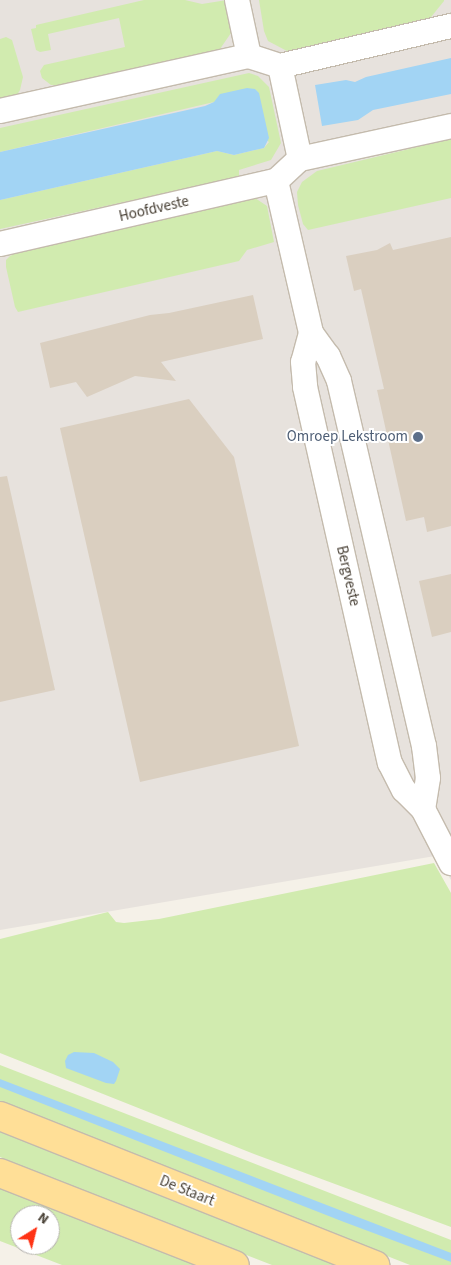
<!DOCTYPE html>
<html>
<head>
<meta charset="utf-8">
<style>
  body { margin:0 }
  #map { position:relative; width:451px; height:1265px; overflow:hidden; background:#f5f1e8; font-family:"Source Sans 3",sans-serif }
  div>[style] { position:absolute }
  .industrial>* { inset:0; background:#e7e2dd }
  .green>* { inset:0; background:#d1ebaf }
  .water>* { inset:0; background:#a2d4f4 }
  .building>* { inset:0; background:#dacfc0 }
  .roads { filter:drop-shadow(1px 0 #c4bbad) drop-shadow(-1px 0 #c4bbad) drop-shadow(0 1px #c4bbad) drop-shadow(0 -1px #c4bbad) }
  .minor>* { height:24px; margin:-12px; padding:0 12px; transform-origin:12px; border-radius:12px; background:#fff }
  .major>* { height:28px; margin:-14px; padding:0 14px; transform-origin:14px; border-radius:14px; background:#ffdf97 }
  .dots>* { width:14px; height:14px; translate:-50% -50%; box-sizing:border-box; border:2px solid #fff; border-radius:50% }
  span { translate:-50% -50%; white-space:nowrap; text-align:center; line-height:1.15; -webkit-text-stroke:4px #fff; paint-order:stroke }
  .street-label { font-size:15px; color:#494136 }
  .service-label { font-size:15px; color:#4e5e75 }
  .right { translate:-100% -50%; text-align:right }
  .north { position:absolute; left:10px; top:1205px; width:50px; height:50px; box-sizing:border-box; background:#fff; border:1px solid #b6b3af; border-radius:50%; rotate:36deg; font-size:14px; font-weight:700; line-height:20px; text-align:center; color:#494136 }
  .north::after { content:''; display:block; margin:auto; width:18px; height:22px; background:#ff3315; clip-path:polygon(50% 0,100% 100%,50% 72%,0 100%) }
</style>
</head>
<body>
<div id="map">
  <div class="industrial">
    <i style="clip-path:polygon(0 0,451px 0,451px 880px,435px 856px,0 930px)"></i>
  </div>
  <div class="green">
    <i style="clip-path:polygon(144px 0,185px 0,202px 4px,227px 0,232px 21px,231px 33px,220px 49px,213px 52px,58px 88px,57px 85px,51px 85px,42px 78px,40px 71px,44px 65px,125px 47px,119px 18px,48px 34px,51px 50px,40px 52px,36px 50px,31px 29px,36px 28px,36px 25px)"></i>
    <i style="clip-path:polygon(259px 0,444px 0,444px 1px,427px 22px,287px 51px,268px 41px,264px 31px)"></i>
    <i style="clip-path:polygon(6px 37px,12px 40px,23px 77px,20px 90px,12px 103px,0 105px,0 39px)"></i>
    <i style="clip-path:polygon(249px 73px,258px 76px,269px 87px,281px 143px,271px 160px,239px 170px,239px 177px,0 229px,0 200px,217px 151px,234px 155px,264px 148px,269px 142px,214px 102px,0 152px,0 128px)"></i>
    <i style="clip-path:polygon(451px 139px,451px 198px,308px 230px,303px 224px,298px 205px,297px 192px,302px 182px,317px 171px)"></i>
    <i style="clip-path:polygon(255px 198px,267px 206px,274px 242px,247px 250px,239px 261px,18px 312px,15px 307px,6px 267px,6px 260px,10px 256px,20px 251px)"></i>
    <i style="clip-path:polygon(434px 863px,451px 893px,451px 1227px,254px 1154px,0 1053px,0 939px,108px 912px,116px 922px,124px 923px,159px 919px)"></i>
    <i style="clip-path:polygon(0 1065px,451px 1240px,451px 1265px,410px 1265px,0 1104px)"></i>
    <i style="clip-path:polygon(0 1132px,186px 1206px,342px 1265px,272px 1265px,119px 1206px,0 1157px)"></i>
    <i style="clip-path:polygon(evenodd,0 1179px,214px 1265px,62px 1265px,0 1241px,0 1179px,20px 1215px,50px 1215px,50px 1245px,20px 1245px,20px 1215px)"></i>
  </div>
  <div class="water">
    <i style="clip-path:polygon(451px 58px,451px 94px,373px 110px,358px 120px,322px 126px,315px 85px,346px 80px,355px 82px,366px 77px)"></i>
    <i style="clip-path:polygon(247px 88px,255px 89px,259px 93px,269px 138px,264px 148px,234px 155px,217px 151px,0 200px,0 152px,205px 106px,214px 102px,220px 94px)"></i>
    <i style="clip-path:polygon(74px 1052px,94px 1053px,113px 1062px,120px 1069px,116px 1081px,114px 1084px,106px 1083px,66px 1068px,65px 1061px,68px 1055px)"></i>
    <i style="clip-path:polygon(0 1079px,451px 1253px,451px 1262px,344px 1222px,0 1087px)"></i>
  </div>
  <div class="building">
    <i style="clip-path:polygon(451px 237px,451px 526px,427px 532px,424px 517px,406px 521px,377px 390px,384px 389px,361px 289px,354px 291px,346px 256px,377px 250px,390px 243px,393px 250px)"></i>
    <i style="clip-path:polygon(253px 295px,263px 339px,161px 362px,176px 381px,135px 376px,87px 397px,76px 382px,50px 388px,40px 343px,150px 315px,169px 313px)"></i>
    <i style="clip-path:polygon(189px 399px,234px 457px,299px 746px,140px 782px,60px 428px)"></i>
    <i style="clip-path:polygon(7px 476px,55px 690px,0 702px,0 477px)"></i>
    <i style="clip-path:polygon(451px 574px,451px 632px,432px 637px,419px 581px)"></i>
  </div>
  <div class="roads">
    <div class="minor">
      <i style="left:237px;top:0;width:57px;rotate:77.9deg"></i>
      <i style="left:280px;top:66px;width:95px;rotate:77.9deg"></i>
      <i style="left:0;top:111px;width:255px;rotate:-12.5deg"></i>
      <i style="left:249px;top:56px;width:33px;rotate:18deg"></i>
      <i style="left:280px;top:66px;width:176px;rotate:-13.2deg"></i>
      <i style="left:276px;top:181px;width:156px;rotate:77deg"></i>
      <i style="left:311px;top:333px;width:29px;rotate:54deg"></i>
      <i style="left:328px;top:356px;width:27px;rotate:66deg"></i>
      <i style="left:339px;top:381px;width:375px;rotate:76.9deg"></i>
      <i style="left:424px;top:746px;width:32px;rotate:83deg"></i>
      <i style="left:428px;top:778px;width:31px;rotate:99deg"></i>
      <i style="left:0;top:244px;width:283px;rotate:-12.9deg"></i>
      <i style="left:276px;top:181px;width:33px;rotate:-43deg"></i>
      <i style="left:300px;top:159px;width:155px;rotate:-12.3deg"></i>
      <i style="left:311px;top:333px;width:30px;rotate:105deg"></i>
      <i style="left:303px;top:362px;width:25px;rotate:85deg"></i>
      <i style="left:305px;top:387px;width:385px;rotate:77.3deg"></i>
      <i style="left:390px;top:763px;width:30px;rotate:63deg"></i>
      <i style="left:404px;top:790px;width:27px;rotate:45deg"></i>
      <i style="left:423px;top:809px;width:61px;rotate:62.6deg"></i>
    </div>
    <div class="major">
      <i style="left:0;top:1116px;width:404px;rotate:21.7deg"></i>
      <i style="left:0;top:1173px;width:252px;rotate:21.4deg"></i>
    </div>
  </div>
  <div class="dots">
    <i style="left:418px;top:437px;background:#5c6f8a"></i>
  </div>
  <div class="street-label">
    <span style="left:154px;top:209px;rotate:-13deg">Hoofdveste</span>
    <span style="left:348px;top:576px;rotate:77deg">Bergveste</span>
    <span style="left:187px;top:1191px;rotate:22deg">De Staart</span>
  </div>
  <div class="service-label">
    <span class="right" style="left:408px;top:437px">Omroep Lekstroom</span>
  </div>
  <div class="north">N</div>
</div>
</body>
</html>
